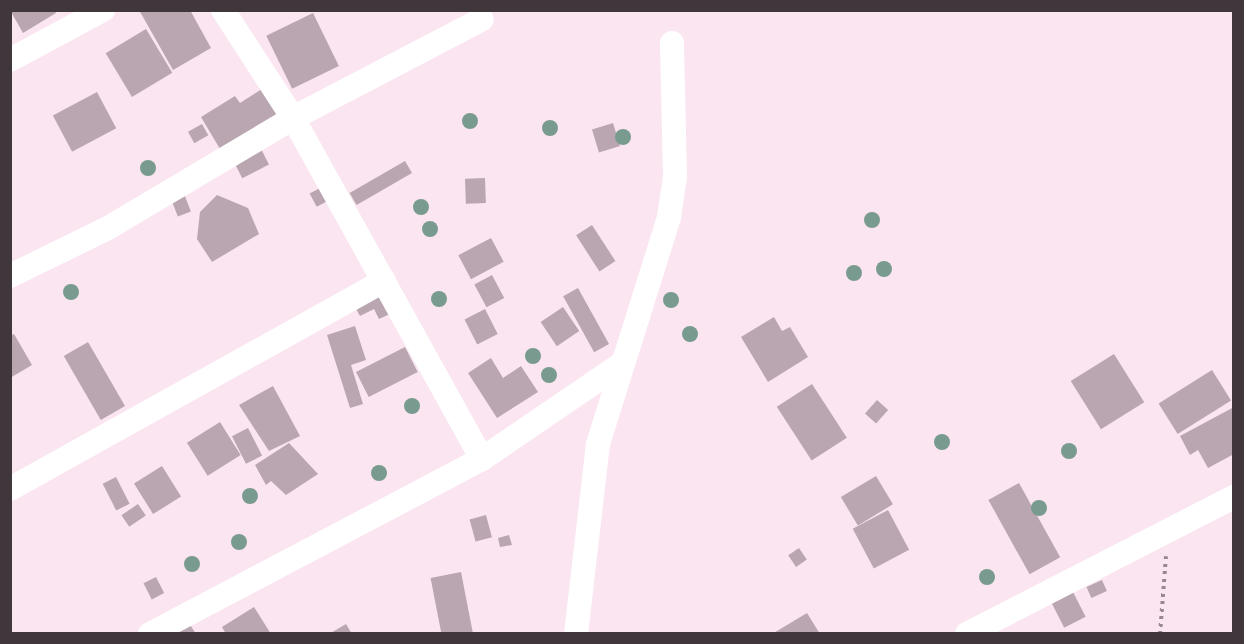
<!DOCTYPE html>
<html>
<head>
<meta charset="utf-8">
<style>
  body { margin:0 }
  #map { position:relative; width:1244px; height:644px; overflow:hidden; background:#fae5f0; font-family:"DejaVu Sans",sans-serif }
  div>[style] { position:absolute }
  .building>* { inset:0; background:#baa6b1; transform-origin:0 0 }
  .path>* { height:4px; margin-top:-2px; transform-origin:0; background:repeating-linear-gradient(90deg,#988991 0 3px,transparent 0 7.5px) }
  .minor>* { height:24px; margin:-12px; padding:0 12px; transform-origin:12px; border-radius:12px; background:#fff }
  .trees>* { width:16px; height:16px; margin:-8px; border-radius:50%; background:#799b8f }
  span { translate:-50% -50%; white-space:nowrap; text-align:center; line-height:1.15; -webkit-text-stroke:4.5px #fae5f0; paint-order:stroke }
  .frame { position:absolute; inset:0; border:12px solid #40373c; pointer-events:none }
</style>
</head>
<body>
<div id="map">
  <div class="building">
    <i style="clip-path:polygon(10px 10px,54px 10px,56px 13px,23px 33px)"></i>
    <i style="clip-path:polygon(139px 10px,190px 10px,211px 48px,173px 70px)"></i>
    <i style="left:313px;top:13px;width:59px;height:52px;rotate:64deg"></i>
    <i style="left:146px;top:29px;width:51px;height:47px;rotate:59deg"></i>
    <i style="clip-path:polygon(262px 89px,277px 114px,220px 149px,201px 117px,235px 96px,240px 103px)"></i>
    <i style="left:97px;top:92px;width:41px;height:50px;rotate:62deg"></i>
    <i style="left:613px;top:123px;width:24px;height:22px;rotate:73deg"></i>
    <i style="left:202px;top:124px;width:13px;height:16px;rotate:61deg"></i>
    <i style="left:259px;top:145px;width:22px;height:30px;rotate:63deg"></i>
    <i style="left:405px;top:161px;width:14px;height:64px;rotate:60deg"></i>
    <i style="left:485px;top:178px;width:25px;height:20px;rotate:88deg"></i>
    <i style="left:322px;top:187px;width:15px;height:14px;rotate:62deg"></i>
    <i style="left:183px;top:191px;width:22px;height:14px;rotate:69deg"></i>
    <i style="clip-path:polygon(217px 195px,248px 208px,259px 234px,212px 262px,197px 239px,200px 212px)"></i>
    <i style="left:592px;top:225px;width:43px;height:19px;rotate:57deg"></i>
    <i style="left:491px;top:238px;width:27px;height:37px;rotate:62deg"></i>
    <i style="left:492px;top:275px;width:26px;height:20px;rotate:62deg"></i>
    <i style="left:578px;top:288px;width:64px;height:17px;rotate:61deg"></i>
    <i style="clip-path:polygon(382px 292px,392px 313px,379px 319px,374px 309px,360px 316px,354px 305px)"></i>
    <i style="left:563px;top:307px;width:29px;height:27px;rotate:56deg"></i>
    <i style="left:485px;top:309px;width:28px;height:23px;rotate:63deg"></i>
    <i style="clip-path:polygon(774px 317px,782px 331px,790px 327px,808px 357px,768px 382px,741px 337px)"></i>
    <i style="clip-path:polygon(355px 326px,366px 360px,351px 365px,363px 404px,350px 408px,327px 335px)"></i>
    <i style="clip-path:polygon(14px 334px,32px 365px,10px 378px,10px 336px)"></i>
    <i style="left:88px;top:342px;width:74px;height:28px;rotate:60deg"></i>
    <i style="left:405px;top:347px;width:28px;height:55px;rotate:63deg"></i>
    <i style="left:1114px;top:354px;width:57px;height:51px;rotate:58deg"></i>
    <i style="clip-path:polygon(491px 358px,503px 378px,521px 366px,538px 392px,497px 418px,468px 373px)"></i>
    <i style="left:1212px;top:370px;width:36px;height:63px;rotate:58deg"></i>
    <i style="left:812px;top:384px;width:64px;height:42px;rotate:57deg"></i>
    <i style="clip-path:polygon(273px 386px,300px 436px,269px 451px,239px 405px)"></i>
    <i style="left:877px;top:400px;width:15px;height:18px;rotate:42deg"></i>
    <i style="clip-path:polygon(1234px 407px,1234px 454px,1208px 468px,1198px 450px,1190px 455px,1180px 436px)"></i>
    <i style="left:220px;top:422px;width:39px;height:39px;rotate:58deg"></i>
    <i style="left:248px;top:428px;width:31px;height:18px;rotate:63deg"></i>
    <i style="clip-path:polygon(289px 443px,318px 474px,286px 495px,271px 481px,266px 485px,255px 465px)"></i>
    <i style="left:162px;top:466px;width:36px;height:33px;rotate:58deg"></i>
    <i style="left:876px;top:476px;width:33px;height:41px;rotate:59deg"></i>
    <i style="left:116px;top:477px;width:30px;height:15px;rotate:63deg"></i>
    <i style="left:1019px;top:483px;width:85px;height:35px;rotate:61deg"></i>
    <i style="left:138px;top:504px;width:14px;height:20px;rotate:56deg"></i>
    <i style="left:888px;top:510px;width:45px;height:40px;rotate:62deg"></i>
    <i style="left:486px;top:515px;width:23px;height:17px;rotate:75deg"></i>
    <i style="clip-path:polygon(509px 535px,512px 545px,500px 547px,498px 538px)"></i>
    <i style="left:799px;top:548px;width:14px;height:13px;rotate:56deg"></i>
    <i style="left:461px;top:572px;width:63px;height:31px;rotate:79deg"></i>
    <i style="left:156px;top:577px;width:18px;height:14px;rotate:63deg"></i>
    <i style="left:1102px;top:580px;width:12px;height:17px;rotate:66deg"></i>
    <i style="left:1072px;top:590px;width:30px;height:24px;rotate:63deg"></i>
    <i style="clip-path:polygon(254px 607px,271px 634px,226px 634px,222px 627px)"></i>
    <i style="clip-path:polygon(807px 613px,820px 634px,772px 634px)"></i>
    <i style="clip-path:polygon(187px 620px,196px 634px,165px 634px)"></i>
    <i style="clip-path:polygon(346px 624px,352px 634px,329px 634px)"></i>
  </div>
  <div class="path">
    <i style="left:1160px;top:634px;width:78px;rotate:-85.6deg"></i>
  </div>
  <div class="minor">
    <i style="left:223px;top:10px;width:129px;rotate:57.1deg"></i>
    <i style="left:293px;top:118px;width:390px;rotate:61deg"></i>
    <i style="left:10px;top:60px;width:106px;rotate:-28.3deg"></i>
    <i style="left:10px;top:276px;width:109px;rotate:-26.1deg"></i>
    <i style="left:108px;top:228px;width:215px;rotate:-30.7deg"></i>
    <i style="left:293px;top:118px;width:213px;rotate:-27.6deg"></i>
    <i style="left:10px;top:489px;width:428px;rotate:-29.1deg"></i>
    <i style="left:150px;top:634px;width:375px;rotate:-27.8deg"></i>
    <i style="left:482px;top:459px;width:167px;rotate:-34.3deg"></i>
    <i style="left:576px;top:634px;width:191px;rotate:-83.4deg"></i>
    <i style="left:598px;top:444px;width:238px;rotate:-72.6deg"></i>
    <i style="left:669px;top:217px;width:40px;rotate:-81.5deg"></i>
    <i style="left:675px;top:177px;width:134px;rotate:-91.3deg"></i>
    <i style="left:967px;top:634px;width:300px;rotate:-27.2deg"></i>
  </div>
  <div class="trees">
    <i style="left:470px;top:121px"></i>
    <i style="left:550px;top:128px"></i>
    <i style="left:623px;top:137px"></i>
    <i style="left:148px;top:168px"></i>
    <i style="left:421px;top:207px"></i>
    <i style="left:872px;top:220px"></i>
    <i style="left:430px;top:229px"></i>
    <i style="left:884px;top:269px"></i>
    <i style="left:854px;top:273px"></i>
    <i style="left:71px;top:292px"></i>
    <i style="left:439px;top:299px"></i>
    <i style="left:671px;top:300px"></i>
    <i style="left:690px;top:334px"></i>
    <i style="left:533px;top:356px"></i>
    <i style="left:549px;top:375px"></i>
    <i style="left:412px;top:406px"></i>
    <i style="left:942px;top:442px"></i>
    <i style="left:1069px;top:451px"></i>
    <i style="left:379px;top:473px"></i>
    <i style="left:250px;top:496px"></i>
    <i style="left:1039px;top:508px"></i>
    <i style="left:239px;top:542px"></i>
    <i style="left:192px;top:564px"></i>
    <i style="left:987px;top:577px"></i>
  </div>
  <div class="frame"></div>
</div>
</body>
</html>
